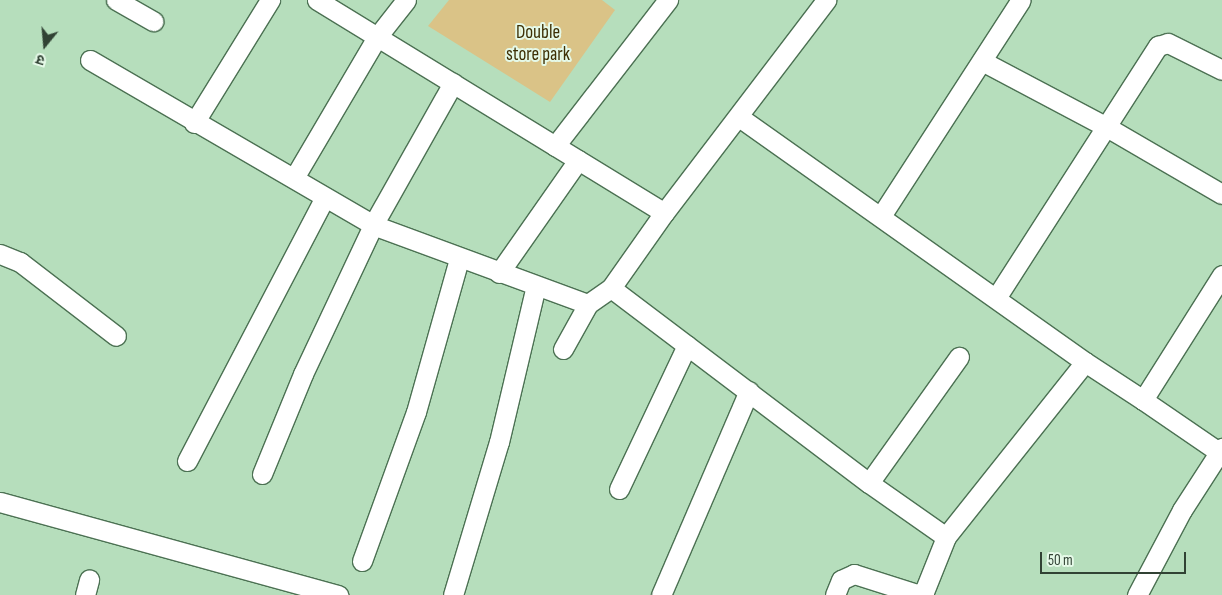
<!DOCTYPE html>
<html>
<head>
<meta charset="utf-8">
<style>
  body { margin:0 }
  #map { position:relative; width:1222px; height:595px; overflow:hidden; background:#b6debc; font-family:"Sofia Sans Condensed","Noto Sans Devanagari",sans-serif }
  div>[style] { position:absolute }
  .green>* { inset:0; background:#dac387 }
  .roads { filter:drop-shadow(1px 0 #4c7153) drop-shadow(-1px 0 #4c7153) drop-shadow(0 1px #4c7153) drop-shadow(0 -1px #4c7153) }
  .minor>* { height:19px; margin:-9.5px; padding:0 9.5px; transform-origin:9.5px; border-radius:9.5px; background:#fff }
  span { translate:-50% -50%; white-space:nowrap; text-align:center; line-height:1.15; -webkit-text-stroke:4px #e5f9e8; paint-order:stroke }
  .park-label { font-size:19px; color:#3d2f04 }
  .north { position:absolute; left:20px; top:20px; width:50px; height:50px; -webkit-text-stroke:4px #e5f9e8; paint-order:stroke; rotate:197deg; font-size:14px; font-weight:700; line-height:20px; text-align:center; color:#314234 }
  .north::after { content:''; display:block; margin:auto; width:18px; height:22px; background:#314234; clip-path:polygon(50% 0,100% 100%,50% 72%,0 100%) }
  .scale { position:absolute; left:1040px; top:552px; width:146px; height:22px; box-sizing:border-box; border:2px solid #314234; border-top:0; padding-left:6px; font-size:15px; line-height:18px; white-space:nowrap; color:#314234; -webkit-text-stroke:4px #e5f9e8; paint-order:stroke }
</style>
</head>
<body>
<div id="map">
  <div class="green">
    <i style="clip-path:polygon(449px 0,602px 0,615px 10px,550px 102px,428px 26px)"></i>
  </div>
  <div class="roads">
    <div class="minor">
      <i style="left:116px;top:0;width:43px;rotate:29.6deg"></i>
      <i style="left:317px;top:0;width:407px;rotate:31.5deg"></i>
      <i style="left:664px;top:213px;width:268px;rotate:-52.7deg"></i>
      <i style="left:90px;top:60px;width:328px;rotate:30.2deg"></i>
      <i style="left:373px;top:225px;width:229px;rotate:20.2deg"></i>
      <i style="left:982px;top:61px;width:139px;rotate:27.9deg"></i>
      <i style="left:1105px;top:126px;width:135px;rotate:30.2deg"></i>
      <i style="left:739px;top:117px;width:424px;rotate:35.3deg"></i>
      <i style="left:1085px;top:362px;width:223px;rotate:128.5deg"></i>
      <i style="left:946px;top:537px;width:59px;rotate:111.8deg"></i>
      <i style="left:924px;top:592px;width:7px;rotate:164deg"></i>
      <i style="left:917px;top:594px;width:66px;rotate:-162.4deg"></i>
      <i style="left:854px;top:574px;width:14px;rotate:155deg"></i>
      <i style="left:841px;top:580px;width:16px;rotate:112deg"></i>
      <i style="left:194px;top:123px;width:145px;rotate:-58.3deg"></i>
      <i style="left:555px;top:146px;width:185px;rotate:-52.3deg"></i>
      <i style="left:294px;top:178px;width:164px;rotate:-59.5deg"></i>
      <i style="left:377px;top:37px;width:47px;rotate:-51.9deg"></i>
      <i style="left:881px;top:216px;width:257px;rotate:-57.1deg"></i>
      <i style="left:0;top:254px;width:22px;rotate:22deg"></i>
      <i style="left:20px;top:262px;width:121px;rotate:37.6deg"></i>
      <i style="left:499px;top:273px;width:138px;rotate:-55deg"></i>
      <i style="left:611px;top:288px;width:323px;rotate:37.1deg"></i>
      <i style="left:869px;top:483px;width:94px;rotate:35deg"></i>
      <i style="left:996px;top:298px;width:300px;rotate:-57.3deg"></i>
      <i style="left:1158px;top:46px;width:10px;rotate:-17deg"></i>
      <i style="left:1168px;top:43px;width:60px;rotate:26.6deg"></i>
      <i style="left:563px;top:349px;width:51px;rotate:-60.9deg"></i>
      <i style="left:588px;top:304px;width:28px;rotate:-35deg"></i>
      <i style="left:611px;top:288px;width:92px;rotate:-54.8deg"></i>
      <i style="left:1085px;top:362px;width:69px;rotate:33.2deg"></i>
      <i style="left:1143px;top:400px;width:148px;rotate:-57.7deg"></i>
      <i style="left:1143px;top:400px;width:92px;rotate:34.4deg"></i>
      <i style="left:187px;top:461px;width:296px;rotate:-62.4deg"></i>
      <i style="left:262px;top:474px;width:108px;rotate:-67.7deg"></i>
      <i style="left:303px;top:374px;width:165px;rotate:-64.8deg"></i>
      <i style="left:373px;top:225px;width:163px;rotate:-60.6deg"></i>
      <i style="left:869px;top:483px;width:155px;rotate:-54.5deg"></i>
      <i style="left:619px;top:489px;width:159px;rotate:-64.7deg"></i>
      <i style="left:0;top:502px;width:351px;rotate:15.4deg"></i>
      <i style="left:362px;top:561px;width:158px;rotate:-70.1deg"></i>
      <i style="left:416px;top:412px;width:159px;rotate:-74.3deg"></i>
      <i style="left:85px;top:595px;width:16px;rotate:-75deg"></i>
      <i style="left:453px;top:595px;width:160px;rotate:-73.3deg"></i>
      <i style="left:499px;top:442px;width:160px;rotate:-76.7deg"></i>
      <i style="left:661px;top:595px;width:222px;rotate:-66.7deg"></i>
      <i style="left:1137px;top:595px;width:96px;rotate:-62.1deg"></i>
      <i style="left:1182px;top:510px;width:74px;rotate:-57.2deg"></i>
    </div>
  </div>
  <div class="park-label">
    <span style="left:538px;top:44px">Double<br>store park</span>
  </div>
  <div class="north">उ</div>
  <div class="scale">50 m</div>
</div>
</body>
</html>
